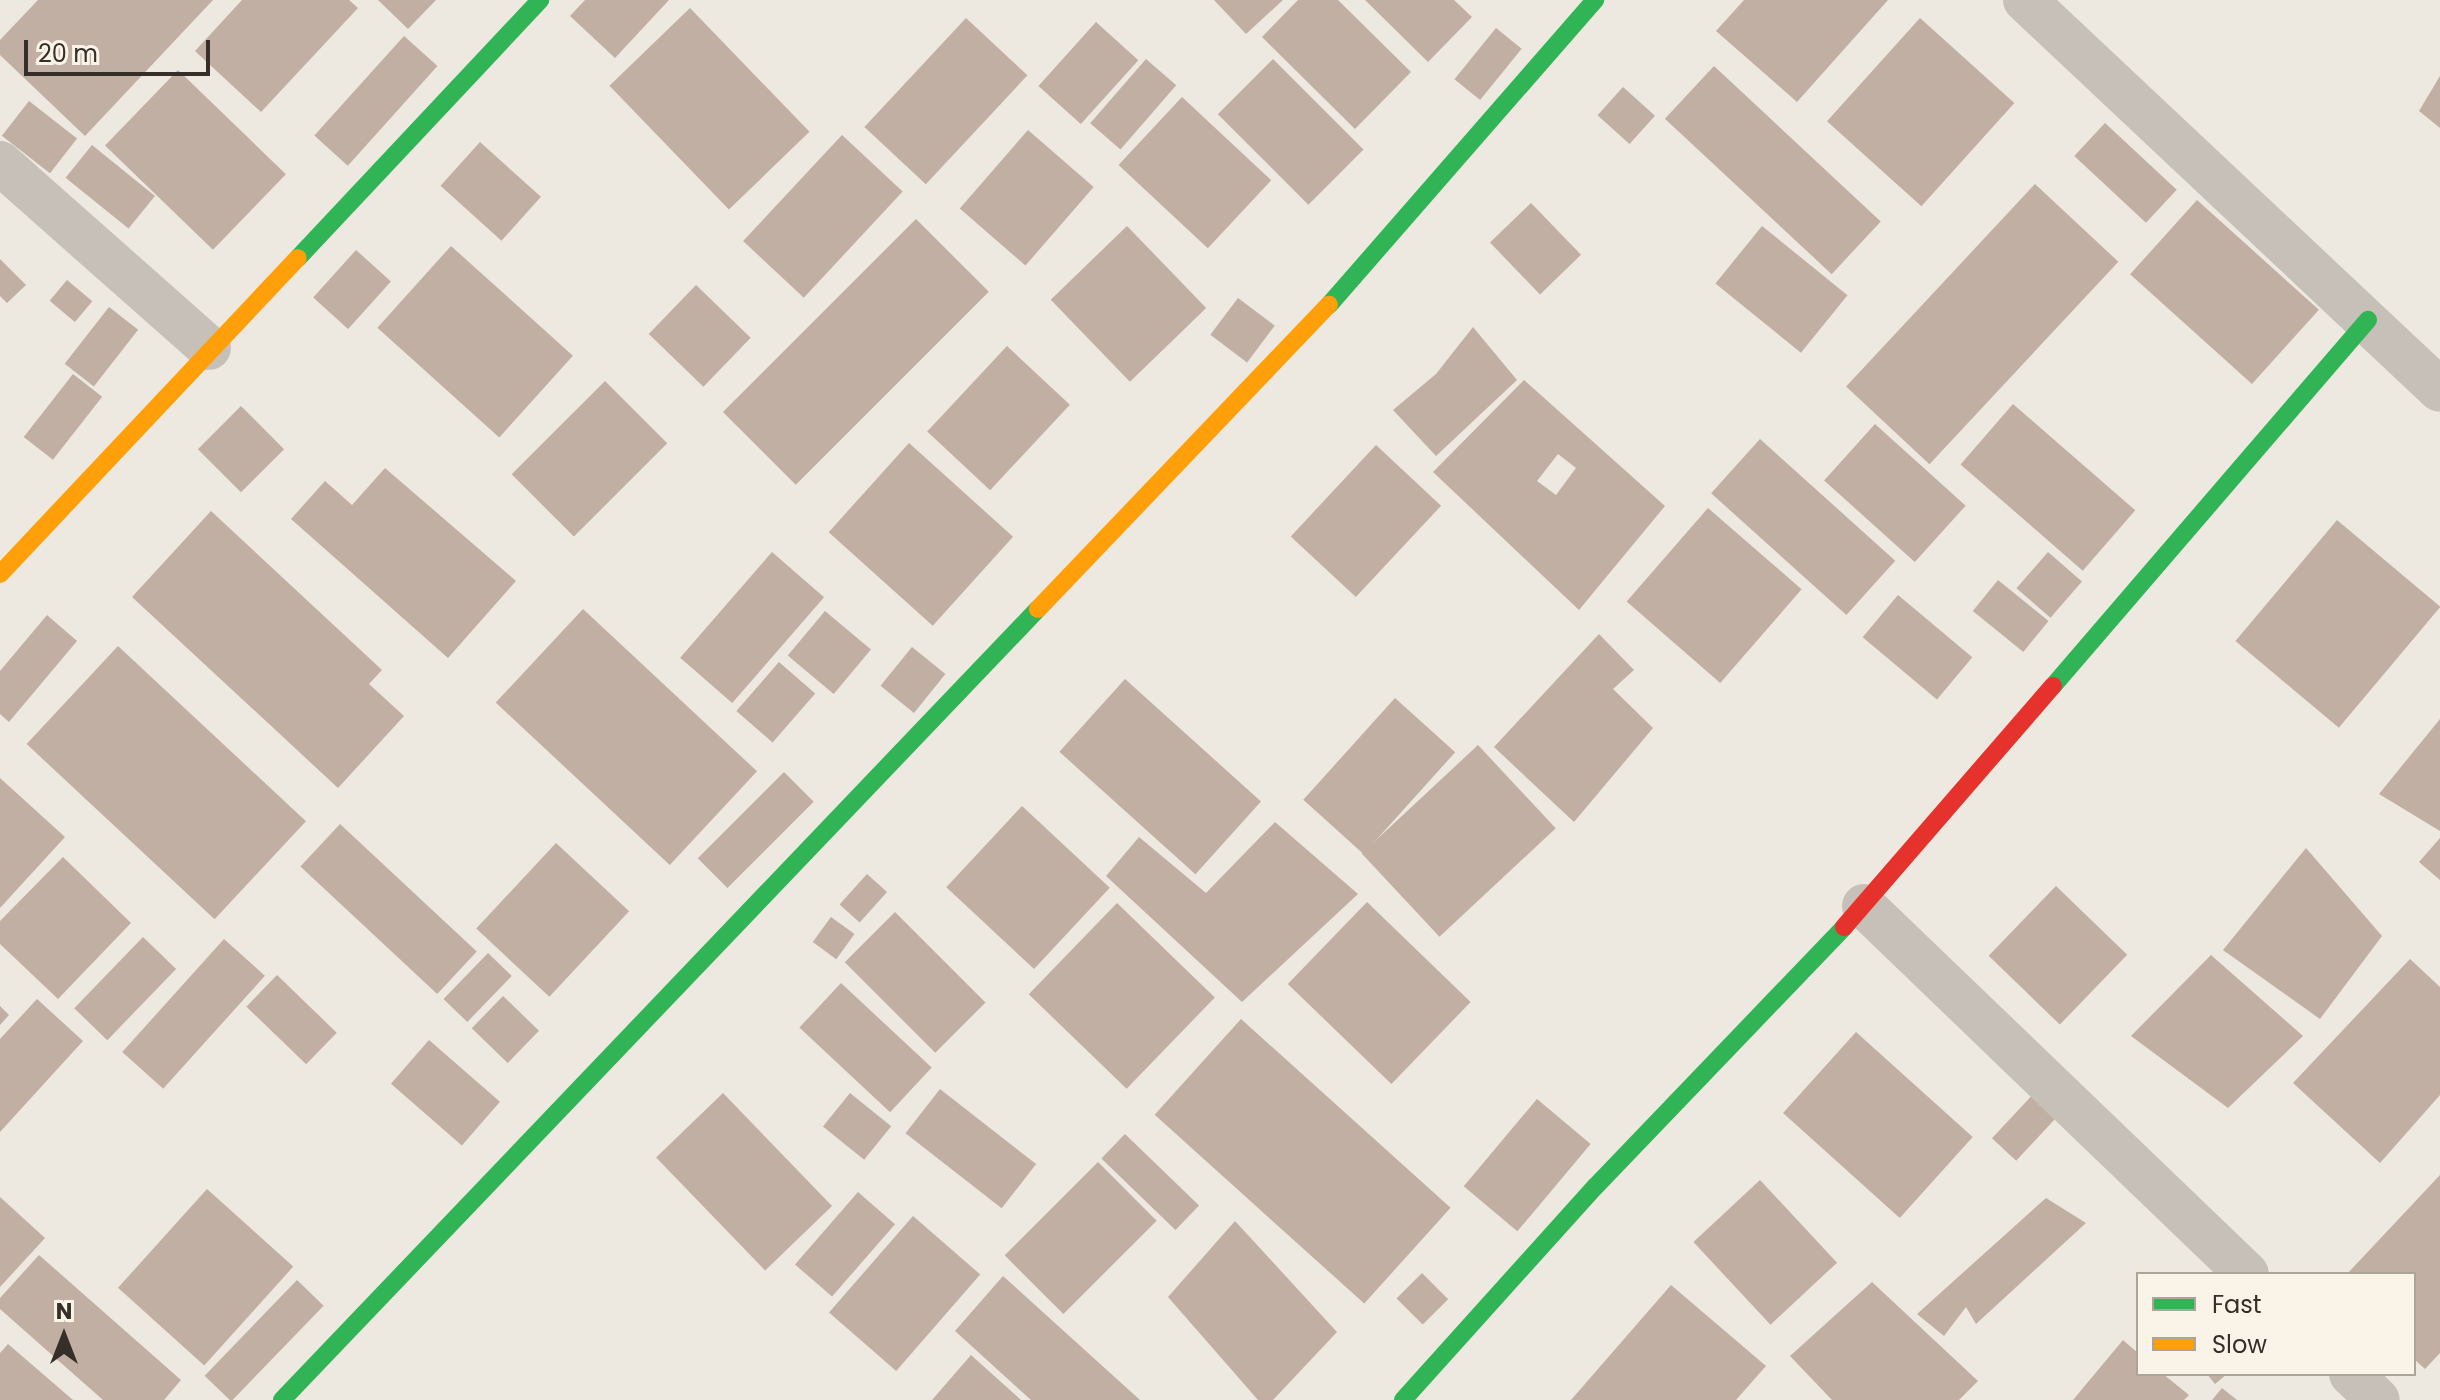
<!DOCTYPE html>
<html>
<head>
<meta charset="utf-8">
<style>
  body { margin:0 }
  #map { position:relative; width:2440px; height:1400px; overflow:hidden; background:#ede9e0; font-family:Poppins,sans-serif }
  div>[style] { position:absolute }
  .building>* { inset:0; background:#c0afa2; transform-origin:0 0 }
  .street>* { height:44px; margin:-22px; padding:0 22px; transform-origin:22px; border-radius:22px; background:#c6c0b9 }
  .fast>* { height:18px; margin:-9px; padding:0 9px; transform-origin:9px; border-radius:9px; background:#30b455 }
  .slow>* { height:18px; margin:-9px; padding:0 9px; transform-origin:9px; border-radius:9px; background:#ff9f0a }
  .jam>* { height:18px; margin:-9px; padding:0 9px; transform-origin:9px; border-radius:9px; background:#e5322d }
  span { translate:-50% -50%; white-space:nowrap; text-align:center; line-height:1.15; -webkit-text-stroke:7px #faf4e8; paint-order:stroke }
  .legend { position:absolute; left:2136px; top:1272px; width:280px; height:104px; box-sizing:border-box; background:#faf4e8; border:2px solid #aca59b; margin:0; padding:10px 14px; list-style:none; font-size:24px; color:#362e28 }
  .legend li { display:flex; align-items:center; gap:16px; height:40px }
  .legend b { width:40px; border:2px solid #aca59b }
  .north { position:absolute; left:24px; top:1296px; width:80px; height:80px; -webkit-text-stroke:6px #faf4e8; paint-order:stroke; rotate:0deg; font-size:22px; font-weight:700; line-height:32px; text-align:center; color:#362e28 }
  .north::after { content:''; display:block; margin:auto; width:28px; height:36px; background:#362e28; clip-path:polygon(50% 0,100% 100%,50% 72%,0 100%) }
  .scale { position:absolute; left:24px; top:40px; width:186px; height:36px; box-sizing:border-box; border:4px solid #362e28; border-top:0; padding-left:10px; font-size:24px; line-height:28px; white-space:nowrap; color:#362e28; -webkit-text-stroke:6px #faf4e8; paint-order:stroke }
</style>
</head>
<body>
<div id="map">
  <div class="building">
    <i style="clip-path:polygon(38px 0,213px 0,85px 136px,0 55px,0 40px)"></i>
    <i style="clip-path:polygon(242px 0,349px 0,358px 8px,261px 112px,195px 51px)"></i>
    <i style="clip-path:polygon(378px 0,436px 0,408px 29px)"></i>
    <i style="clip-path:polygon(585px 0,669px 0,615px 58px,570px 16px)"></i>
    <i style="clip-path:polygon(1214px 0,1283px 0,1246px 34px)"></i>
    <i style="clip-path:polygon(1298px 0,1338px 0,1411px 72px,1355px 129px,1262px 37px)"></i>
    <i style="clip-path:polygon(1365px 0,1454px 0,1472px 17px,1428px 62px)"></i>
    <i style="clip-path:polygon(1744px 0,1888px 0,1797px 102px,1716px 31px)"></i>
    <i style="left:690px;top:8px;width:172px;height:112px;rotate:46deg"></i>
    <i style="left:966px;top:18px;width:84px;height:149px;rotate:43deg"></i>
    <i style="left:1920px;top:18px;width:127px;height:139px;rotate:42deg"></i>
    <i style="left:1096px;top:22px;width:57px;height:86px;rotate:42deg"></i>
    <i style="left:1496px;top:28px;width:33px;height:66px;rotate:39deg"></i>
    <i style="left:404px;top:36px;width:45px;height:134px;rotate:42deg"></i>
    <i style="left:1146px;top:59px;width:40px;height:85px;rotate:41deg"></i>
    <i style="left:1273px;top:59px;width:128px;height:78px;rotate:45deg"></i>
    <i style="left:1714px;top:66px;width:228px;height:72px;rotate:43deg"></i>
    <i style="left:178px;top:70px;width:150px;height:105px;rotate:44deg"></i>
    <i style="clip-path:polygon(2440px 76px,2440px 128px,2419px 111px)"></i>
    <i style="left:1623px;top:87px;width:43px;height:38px;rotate:42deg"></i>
    <i style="left:1182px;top:97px;width:122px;height:93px;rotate:43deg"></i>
    <i style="left:29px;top:101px;width:61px;height:44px;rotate:38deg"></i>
    <i style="left:2105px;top:123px;width:98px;height:45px;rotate:43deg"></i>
    <i style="left:1028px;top:130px;width:87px;height:104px;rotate:41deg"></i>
    <i style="left:842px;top:135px;width:83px;height:145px;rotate:43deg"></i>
    <i style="left:480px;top:142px;width:82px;height:59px;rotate:42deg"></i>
    <i style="left:92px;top:145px;width:81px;height:42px;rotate:39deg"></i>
    <i style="left:2035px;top:184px;width:114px;height:277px;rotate:43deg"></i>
    <i style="left:2197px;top:200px;width:164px;height:100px;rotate:42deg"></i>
    <i style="left:1531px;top:203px;width:72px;height:57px;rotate:46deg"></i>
    <i style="left:916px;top:219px;width:103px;height:273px;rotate:45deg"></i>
    <i style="left:1127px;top:226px;width:114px;height:106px;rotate:46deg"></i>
    <i style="left:1762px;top:226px;width:110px;height:74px;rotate:39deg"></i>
    <i style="left:451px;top:246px;width:164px;height:110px;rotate:42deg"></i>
    <i style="left:356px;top:250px;width:47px;height:64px;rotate:42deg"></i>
    <i style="clip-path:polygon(0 259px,26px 285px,7px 303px,0 296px)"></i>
    <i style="left:67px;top:280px;width:33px;height:27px;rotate:40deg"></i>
    <i style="left:696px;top:285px;width:76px;height:68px;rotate:44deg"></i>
    <i style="left:1238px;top:298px;width:46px;height:46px;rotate:37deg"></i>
    <i style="left:109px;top:307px;width:37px;height:72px;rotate:38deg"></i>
    <i style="clip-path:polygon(1473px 327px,1517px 380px,1436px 456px,1393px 410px,1436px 374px)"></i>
    <i style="left:1007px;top:346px;width:86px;height:117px;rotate:43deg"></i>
    <i style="left:73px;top:374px;width:37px;height:80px;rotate:38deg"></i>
    <i style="clip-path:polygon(evenodd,1524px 380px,1665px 506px,1579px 610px,1433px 472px,1524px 380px,1558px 454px,1576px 468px,1556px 495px,1537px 481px,1558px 454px)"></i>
    <i style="left:605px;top:381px;width:88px;height:132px;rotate:45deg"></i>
    <i style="left:2013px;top:404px;width:162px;height:80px;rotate:41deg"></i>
    <i style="left:241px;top:406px;width:61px;height:61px;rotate:45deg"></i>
    <i style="left:1875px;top:424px;width:122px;height:76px;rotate:42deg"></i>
    <i style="left:1760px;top:439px;width:182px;height:73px;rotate:42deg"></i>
    <i style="left:909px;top:443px;width:140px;height:120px;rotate:42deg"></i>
    <i style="left:1376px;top:445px;width:89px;height:125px;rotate:43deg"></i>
    <i style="clip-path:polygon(385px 468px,516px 581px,448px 658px,291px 519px,325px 481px,352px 505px)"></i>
    <i style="left:1708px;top:508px;width:124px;height:124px;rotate:41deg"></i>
    <i style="clip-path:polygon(211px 511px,382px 670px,369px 684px,404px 716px,338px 788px,132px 597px)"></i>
    <i style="left:2337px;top:520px;width:135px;height:158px;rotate:40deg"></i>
    <i style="left:772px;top:552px;width:69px;height:140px;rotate:41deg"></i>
    <i style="left:2048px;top:552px;width:45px;height:48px;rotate:41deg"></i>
    <i style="left:1998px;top:580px;width:65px;height:40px;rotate:39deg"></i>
    <i style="left:1898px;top:595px;width:97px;height:55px;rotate:40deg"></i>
    <i style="left:583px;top:609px;width:238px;height:128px;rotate:43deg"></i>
    <i style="left:825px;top:611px;width:60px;height:58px;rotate:40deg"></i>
    <i style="clip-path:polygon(47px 615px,77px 641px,9px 722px,0 714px,0 671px)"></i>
    <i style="clip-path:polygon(1599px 634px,1634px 670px,1613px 689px,1653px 728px,1574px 822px,1494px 747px)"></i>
    <i style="left:118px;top:646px;width:257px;height:134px;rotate:43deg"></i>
    <i style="left:912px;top:647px;width:43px;height:50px;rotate:39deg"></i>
    <i style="left:779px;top:662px;width:48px;height:65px;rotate:41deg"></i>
    <i style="left:1125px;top:679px;width:183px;height:98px;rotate:42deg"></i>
    <i style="left:1395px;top:698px;width:81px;height:137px;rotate:42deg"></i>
    <i style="clip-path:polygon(2440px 719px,2440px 831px,2379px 794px)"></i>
    <i style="left:1478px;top:745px;width:114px;height:159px;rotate:47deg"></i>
    <i style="left:784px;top:772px;width:42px;height:122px;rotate:45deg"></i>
    <i style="clip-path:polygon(0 778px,65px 837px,0 908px)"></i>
    <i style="left:1022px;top:806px;width:120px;height:111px;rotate:43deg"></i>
    <i style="clip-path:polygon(1275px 822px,1358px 894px,1242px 1002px,1106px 876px,1139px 837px,1206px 893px)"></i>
    <i style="left:340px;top:824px;width:187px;height:58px;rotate:43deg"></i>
    <i style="clip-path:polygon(2440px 838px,2440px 880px,2419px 862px)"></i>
    <i style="left:556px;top:843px;width:100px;height:117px;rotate:43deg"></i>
    <i style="clip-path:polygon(2306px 848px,2382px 936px,2320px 1019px,2223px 950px)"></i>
    <i style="clip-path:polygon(63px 857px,131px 923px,58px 999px,0 944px,0 921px)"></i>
    <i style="left:867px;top:874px;width:27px;height:41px;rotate:42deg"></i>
    <i style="left:2056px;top:886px;width:99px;height:97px;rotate:44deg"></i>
    <i style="left:1367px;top:902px;width:144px;height:114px;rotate:44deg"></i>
    <i style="left:1117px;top:903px;width:136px;height:127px;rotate:44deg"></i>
    <i style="left:895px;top:912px;width:128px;height:71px;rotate:45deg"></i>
    <i style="left:831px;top:917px;width:29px;height:31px;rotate:36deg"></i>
    <i style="left:143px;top:937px;width:46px;height:99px;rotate:44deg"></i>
    <i style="left:224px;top:939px;width:55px;height:152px;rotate:42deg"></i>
    <i style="left:488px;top:953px;width:33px;height:64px;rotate:44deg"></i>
    <i style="clip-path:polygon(2211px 955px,2303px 1036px,2228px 1108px,2131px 1036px)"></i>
    <i style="clip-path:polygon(2410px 959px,2440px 987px,2440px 1095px,2380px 1163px,2293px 1083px)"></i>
    <i style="left:277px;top:975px;width:83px;height:44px;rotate:44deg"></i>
    <i style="left:841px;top:983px;width:124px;height:61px;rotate:43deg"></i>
    <i style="left:503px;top:996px;width:50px;height:45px;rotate:44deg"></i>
    <i style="clip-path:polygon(37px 999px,83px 1041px,0 1132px,0 1039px)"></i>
    <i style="clip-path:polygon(0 1006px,9px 1015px,0 1025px)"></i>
    <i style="left:1241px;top:1019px;width:282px;height:129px;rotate:42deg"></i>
    <i style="left:1856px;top:1032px;width:157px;height:109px;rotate:42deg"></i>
    <i style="left:429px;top:1040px;width:94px;height:58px;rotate:41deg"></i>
    <i style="left:940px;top:1089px;width:122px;height:56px;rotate:38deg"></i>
    <i style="left:2037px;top:1090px;width:33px;height:66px;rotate:43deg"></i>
    <i style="left:723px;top:1093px;width:157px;height:93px;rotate:46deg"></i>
    <i style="left:850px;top:1093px;width:53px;height:43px;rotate:39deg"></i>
    <i style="left:1537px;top:1099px;width:70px;height:114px;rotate:40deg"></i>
    <i style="left:1125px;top:1134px;width:103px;height:34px;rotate:44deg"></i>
    <i style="left:1098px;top:1162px;width:83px;height:132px;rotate:45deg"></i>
    <i style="clip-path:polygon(2440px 1175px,2440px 1353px,2425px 1369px,2414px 1359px,2414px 1274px,2347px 1274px)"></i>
    <i style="left:1760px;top:1180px;width:113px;height:91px;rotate:47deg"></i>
    <i style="left:207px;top:1189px;width:116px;height:133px;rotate:42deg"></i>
    <i style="left:858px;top:1192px;width:49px;height:96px;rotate:41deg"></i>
    <i style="clip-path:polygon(0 1197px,45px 1238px,0 1287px)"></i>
    <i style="clip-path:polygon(2046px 1198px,2086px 1223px,1976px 1324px,1966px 1307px,1944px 1336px,1917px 1314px)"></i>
    <i style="left:913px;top:1216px;width:89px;height:128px;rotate:41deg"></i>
    <i style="clip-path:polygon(1235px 1221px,1337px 1332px,1273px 1400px,1258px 1400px,1168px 1297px)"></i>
    <i style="clip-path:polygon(39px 1255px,181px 1380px,164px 1400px,103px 1400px,0 1309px,0 1298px)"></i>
    <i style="left:1422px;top:1273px;width:37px;height:36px;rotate:45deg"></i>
    <i style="clip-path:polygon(1003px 1276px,1140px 1400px,1031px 1400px,955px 1331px)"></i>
    <i style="left:297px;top:1280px;width:37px;height:133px;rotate:44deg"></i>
    <i style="clip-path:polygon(1872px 1282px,1978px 1381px,1959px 1400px,1832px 1400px,1790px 1356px)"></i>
    <i style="clip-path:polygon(1671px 1285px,1766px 1366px,1736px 1400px,1571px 1400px)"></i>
    <i style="clip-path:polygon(2123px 1340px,2138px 1353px,2138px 1374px,2163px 1374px,2189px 1395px,2184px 1400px,2073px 1400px)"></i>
    <i style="clip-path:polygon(8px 1344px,73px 1400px,0 1400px,0 1353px)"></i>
    <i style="clip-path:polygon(971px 1355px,1021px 1400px,932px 1400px)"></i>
    <i style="clip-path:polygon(2207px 1374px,2227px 1374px,2215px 1384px)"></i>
    <i style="clip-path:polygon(2222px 1388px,2237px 1400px,2212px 1400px)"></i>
  </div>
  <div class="street">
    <i style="left:2025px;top:0;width:569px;rotate:43.22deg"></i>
    <i style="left:0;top:163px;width:279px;rotate:41.5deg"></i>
    <i style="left:1864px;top:906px;width:531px;rotate:43.86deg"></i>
    <i style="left:2351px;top:1374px;width:37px;rotate:44deg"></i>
  </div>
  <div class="fast">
    <i style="left:298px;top:258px;width:354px;rotate:-46.8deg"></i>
    <i style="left:1329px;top:305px;width:405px;rotate:-48.9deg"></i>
    <i style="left:2053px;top:686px;width:483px;rotate:-49.3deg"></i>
    <i style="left:282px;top:1400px;width:1094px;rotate:-46.3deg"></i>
    <i style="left:1403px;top:1400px;width:287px;rotate:-48deg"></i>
    <i style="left:1595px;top:1187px;width:360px;rotate:-46.2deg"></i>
  </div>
  <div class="slow">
    <i style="left:0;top:574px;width:434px;rotate:-46.7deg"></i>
    <i style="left:1038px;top:609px;width:421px;rotate:-46.3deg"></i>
  </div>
  <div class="jam">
    <i style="left:1844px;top:927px;width:319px;rotate:-49.1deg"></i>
  </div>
  <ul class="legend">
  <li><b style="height:10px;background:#30b455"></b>Fast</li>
  <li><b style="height:10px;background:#ff9f0a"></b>Slow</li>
  </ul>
  <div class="north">N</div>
  <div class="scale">20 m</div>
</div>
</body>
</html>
